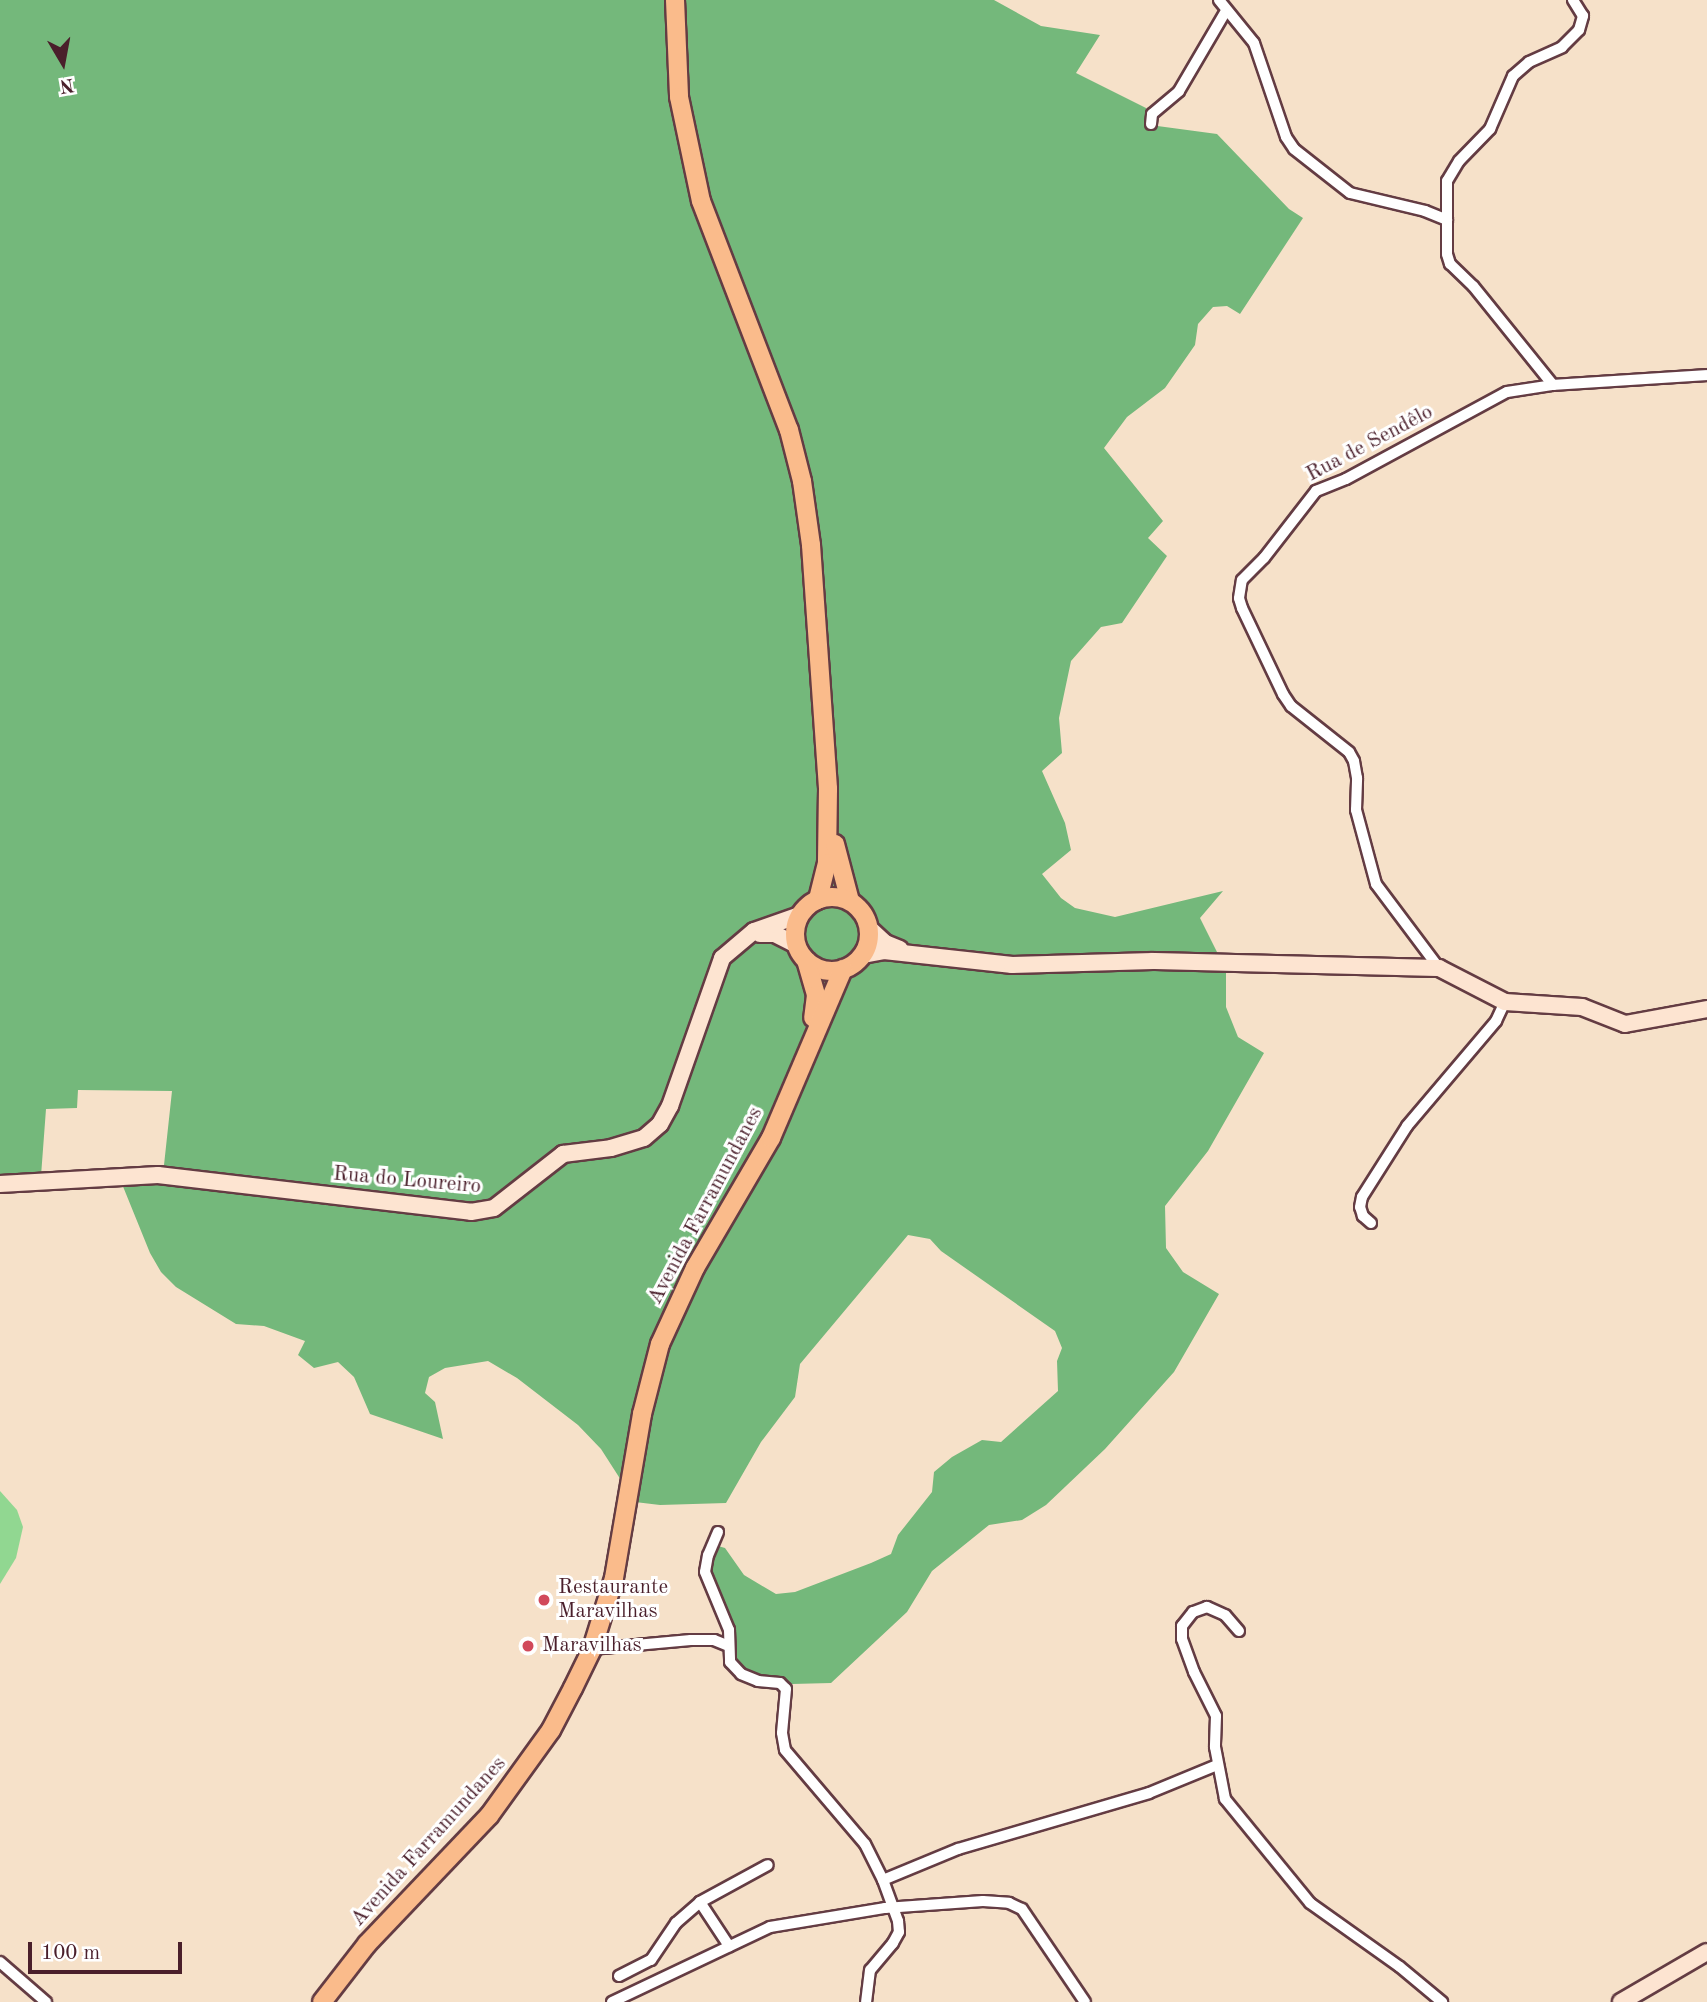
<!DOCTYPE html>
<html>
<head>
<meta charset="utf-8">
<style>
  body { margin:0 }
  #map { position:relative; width:1707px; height:2002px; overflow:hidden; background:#f6e1c9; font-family:"Old Standard TT",serif }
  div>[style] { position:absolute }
  .green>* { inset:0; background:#91d791 }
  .forest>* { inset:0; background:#74b87b }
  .roads { filter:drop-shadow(2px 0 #643c43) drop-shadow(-2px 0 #643c43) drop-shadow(0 2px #643c43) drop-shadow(0 -2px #643c43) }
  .street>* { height:10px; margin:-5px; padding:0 5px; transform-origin:5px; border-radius:5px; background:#fff }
  .secondary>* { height:16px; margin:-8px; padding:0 8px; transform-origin:8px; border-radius:8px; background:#fde4d1 }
  .primary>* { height:18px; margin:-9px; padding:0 9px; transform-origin:9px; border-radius:9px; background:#fabb8b }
  .primary>.ring { margin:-9px; padding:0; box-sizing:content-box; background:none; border:18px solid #fabb8b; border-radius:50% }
  .dots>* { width:19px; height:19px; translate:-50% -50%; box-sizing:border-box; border:4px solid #fff; border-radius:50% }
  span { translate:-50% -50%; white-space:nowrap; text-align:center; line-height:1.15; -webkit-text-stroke:6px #fff; paint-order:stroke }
  .street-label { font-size:21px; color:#4a1f2b }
  .poi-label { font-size:21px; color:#4a1f2b }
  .left { translate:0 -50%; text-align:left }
  .north { position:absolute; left:28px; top:28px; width:70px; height:70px; -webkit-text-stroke:5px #fff; paint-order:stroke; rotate:170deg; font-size:19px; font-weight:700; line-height:28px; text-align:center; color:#4a1f2b }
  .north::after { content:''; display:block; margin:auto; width:24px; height:32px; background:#4a1f2b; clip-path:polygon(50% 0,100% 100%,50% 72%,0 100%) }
  .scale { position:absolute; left:28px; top:1942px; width:154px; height:32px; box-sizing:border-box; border:4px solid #4a1f2b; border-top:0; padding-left:9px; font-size:21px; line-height:24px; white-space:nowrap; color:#4a1f2b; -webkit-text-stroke:5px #fff; paint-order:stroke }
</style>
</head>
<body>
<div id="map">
  <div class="green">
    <i style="clip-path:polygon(0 1491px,17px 1510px,23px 1527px,16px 1558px,0 1584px)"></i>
  </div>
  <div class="forest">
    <i style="clip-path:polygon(0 0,994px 0,1041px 26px,1100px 35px,1076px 73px,1146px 108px,1150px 125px,1217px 134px,1289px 209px,1303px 218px,1240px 314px,1227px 306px,1213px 307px,1198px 324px,1195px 345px,1165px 388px,1127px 417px,1104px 448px,1163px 521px,1148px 538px,1167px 556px,1122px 623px,1101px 627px,1071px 661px,1059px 718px,1062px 753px,1042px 771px,1065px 823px,1071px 850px,1042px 874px,1061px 898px,1075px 908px,1115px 917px,1223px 891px,1200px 918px,1226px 970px,1226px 1007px,1238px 1037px,1264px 1053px,1208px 1151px,1165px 1206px,1166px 1248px,1183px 1272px,1219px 1294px,1174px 1372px,1105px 1449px,1046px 1505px,1022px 1520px,989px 1525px,932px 1571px,907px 1612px,831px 1683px,792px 1684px,778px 1677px,759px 1676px,746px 1672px,732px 1658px,708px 1572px,712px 1552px,718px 1546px,725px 1548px,744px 1575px,776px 1594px,795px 1592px,871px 1563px,891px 1554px,898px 1535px,932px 1492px,934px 1472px,952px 1457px,982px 1440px,1001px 1442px,1058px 1391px,1057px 1361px,1062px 1348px,1055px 1331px,941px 1251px,930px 1239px,908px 1235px,800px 1364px,795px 1397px,761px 1442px,726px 1503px,660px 1505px,635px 1502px,601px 1449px,578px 1425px,517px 1378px,488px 1361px,445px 1368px,429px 1377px,425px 1393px,435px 1402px,443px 1439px,370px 1414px,354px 1377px,338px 1362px,314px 1368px,298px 1355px,305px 1341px,264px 1326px,236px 1324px,176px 1287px,161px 1272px,150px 1253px,122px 1184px,122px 1179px,164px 1165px,172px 1091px,78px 1090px,77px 1108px,46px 1109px,41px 1176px,0 1178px)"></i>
  </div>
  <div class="roads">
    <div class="street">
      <i style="left:1219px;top:0;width:55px;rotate:50.9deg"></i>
      <i style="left:1254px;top:43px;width:99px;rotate:71.2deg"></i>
      <i style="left:1286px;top:137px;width:14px;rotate:56deg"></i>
      <i style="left:1294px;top:149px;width:71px;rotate:38.2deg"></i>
      <i style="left:1350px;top:193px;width:77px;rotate:13.5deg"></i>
      <i style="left:1425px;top:211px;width:24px;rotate:22deg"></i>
      <i style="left:1151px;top:124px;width:10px;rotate:-84deg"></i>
      <i style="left:1152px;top:114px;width:35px;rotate:-40deg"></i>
      <i style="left:1179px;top:91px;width:93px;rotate:-59.6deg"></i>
      <i style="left:1553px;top:385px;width:127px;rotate:-128.9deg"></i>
      <i style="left:1473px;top:286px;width:32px;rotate:-136deg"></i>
      <i style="left:1450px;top:264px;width:10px;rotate:-107deg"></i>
      <i style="left:1447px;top:254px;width:73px;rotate:-90deg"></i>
      <i style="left:1447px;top:181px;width:23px;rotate:-59deg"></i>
      <i style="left:1459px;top:161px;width:45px;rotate:-45.9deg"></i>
      <i style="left:1490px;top:129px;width:58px;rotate:-66.5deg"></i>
      <i style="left:1513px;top:76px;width:21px;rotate:-41deg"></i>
      <i style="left:1529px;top:62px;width:36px;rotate:-24deg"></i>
      <i style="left:1562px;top:47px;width:24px;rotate:-45deg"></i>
      <i style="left:1579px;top:30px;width:15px;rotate:-74deg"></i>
      <i style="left:1583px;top:16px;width:19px;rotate:-122deg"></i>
      <i style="left:1439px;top:968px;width:105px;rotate:-126.9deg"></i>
      <i style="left:1376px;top:884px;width:77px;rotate:-105.1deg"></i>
      <i style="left:1356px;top:810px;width:32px;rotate:-88deg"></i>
      <i style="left:1357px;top:778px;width:17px;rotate:-100deg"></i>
      <i style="left:1354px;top:761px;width:10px;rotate:-119deg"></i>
      <i style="left:1349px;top:752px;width:74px;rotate:-141.6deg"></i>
      <i style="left:1291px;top:706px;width:14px;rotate:-124deg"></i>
      <i style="left:1283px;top:694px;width:95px;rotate:-115.5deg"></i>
      <i style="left:1242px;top:608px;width:10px;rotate:-107deg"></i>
      <i style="left:1239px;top:598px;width:18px;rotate:-81deg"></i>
      <i style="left:1242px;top:580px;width:31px;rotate:-45deg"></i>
      <i style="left:1264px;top:558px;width:85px;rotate:-52.2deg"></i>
      <i style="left:1316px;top:491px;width:32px;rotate:-22deg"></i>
      <i style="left:1346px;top:479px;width:183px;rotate:-28.4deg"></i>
      <i style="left:1507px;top:392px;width:47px;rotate:-8.7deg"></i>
      <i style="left:1553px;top:385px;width:154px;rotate:-3.7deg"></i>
      <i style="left:1371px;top:1223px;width:11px;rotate:-139deg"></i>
      <i style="left:1363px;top:1216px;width:9px;rotate:-108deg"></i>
      <i style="left:1360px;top:1207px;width:10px;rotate:-79deg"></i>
      <i style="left:1362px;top:1197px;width:84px;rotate:-57.6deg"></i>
      <i style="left:1407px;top:1126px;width:138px;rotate:-49.7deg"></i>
      <i style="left:1496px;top:1021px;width:21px;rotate:-65deg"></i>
      <i style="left:718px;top:1532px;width:25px;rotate:113deg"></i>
      <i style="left:708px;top:1555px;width:17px;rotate:100deg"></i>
      <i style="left:705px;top:1572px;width:63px;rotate:67.5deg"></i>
      <i style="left:729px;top:1630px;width:32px;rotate:88deg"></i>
      <i style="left:730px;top:1662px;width:16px;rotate:47deg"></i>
      <i style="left:741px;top:1674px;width:18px;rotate:22deg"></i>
      <i style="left:758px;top:1681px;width:22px;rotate:5deg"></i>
      <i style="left:780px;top:1683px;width:8px;rotate:45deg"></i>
      <i style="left:786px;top:1689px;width:44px;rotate:95.2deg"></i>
      <i style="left:782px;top:1733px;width:17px;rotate:80deg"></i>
      <i style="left:785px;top:1750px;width:123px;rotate:49.6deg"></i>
      <i style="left:865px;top:1844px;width:40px;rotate:63.4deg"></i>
      <i style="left:883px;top:1880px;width:44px;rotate:69.9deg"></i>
      <i style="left:898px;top:1921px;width:11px;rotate:85deg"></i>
      <i style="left:899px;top:1932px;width:13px;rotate:119deg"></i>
      <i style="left:893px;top:1943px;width:35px;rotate:130deg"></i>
      <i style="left:870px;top:1970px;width:32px;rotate:97deg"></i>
      <i style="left:1239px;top:1631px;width:21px;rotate:-131deg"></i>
      <i style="left:1225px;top:1615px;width:20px;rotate:-156deg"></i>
      <i style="left:1207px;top:1607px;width:15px;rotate:160deg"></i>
      <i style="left:1193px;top:1612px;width:18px;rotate:128deg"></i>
      <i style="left:1182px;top:1626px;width:13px;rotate:90deg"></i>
      <i style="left:1182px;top:1639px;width:35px;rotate:70deg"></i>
      <i style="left:1194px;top:1672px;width:49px;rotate:63.4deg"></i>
      <i style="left:1216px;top:1716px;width:31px;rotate:92deg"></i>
      <i style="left:1215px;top:1747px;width:53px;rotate:79.1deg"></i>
      <i style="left:1225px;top:1799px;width:134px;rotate:50.7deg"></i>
      <i style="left:1310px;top:1903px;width:110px;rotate:35.4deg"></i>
      <i style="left:1400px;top:1967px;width:55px;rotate:39.8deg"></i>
      <i style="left:592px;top:1649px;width:99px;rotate:-5.2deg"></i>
      <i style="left:691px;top:1640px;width:23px"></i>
      <i style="left:714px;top:1640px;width:16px;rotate:22deg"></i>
      <i style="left:883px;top:1880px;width:81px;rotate:-22.5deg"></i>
      <i style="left:958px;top:1849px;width:199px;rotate:-16.3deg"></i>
      <i style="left:1149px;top:1793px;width:74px;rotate:-22.4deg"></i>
      <i style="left:700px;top:1902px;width:53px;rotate:56.6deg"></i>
      <i style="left:0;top:1962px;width:61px;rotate:41deg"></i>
      <i style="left:619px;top:1976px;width:36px;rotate:-27deg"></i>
      <i style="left:651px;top:1960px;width:45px;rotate:-56deg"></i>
      <i style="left:676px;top:1923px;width:32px;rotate:-41deg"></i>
      <i style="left:700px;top:1902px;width:77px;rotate:-28.6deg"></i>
      <i style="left:612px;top:2002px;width:175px;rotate:-25.4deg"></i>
      <i style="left:770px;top:1927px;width:117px;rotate:-9.4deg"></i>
      <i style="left:885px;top:1908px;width:98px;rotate:-4.1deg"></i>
      <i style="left:983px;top:1901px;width:26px;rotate:4deg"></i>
      <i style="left:1009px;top:1903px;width:14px;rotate:25deg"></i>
      <i style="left:1022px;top:1909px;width:112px;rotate:55.9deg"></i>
    </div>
    <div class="secondary">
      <i style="left:868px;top:927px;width:23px;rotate:43deg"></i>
      <i style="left:885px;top:943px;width:16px;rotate:22deg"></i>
      <i style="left:760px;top:934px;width:15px"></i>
      <i style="left:775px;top:934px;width:25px;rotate:27deg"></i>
      <i style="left:862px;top:955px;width:22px;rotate:-10deg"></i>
      <i style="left:884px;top:951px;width:129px;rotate:6.2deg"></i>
      <i style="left:1012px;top:965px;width:141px;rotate:-1.6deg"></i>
      <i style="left:1153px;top:961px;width:286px;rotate:1.4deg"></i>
      <i style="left:1439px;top:968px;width:74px;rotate:27.3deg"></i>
      <i style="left:1505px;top:1002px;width:77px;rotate:3.7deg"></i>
      <i style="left:1582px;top:1007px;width:46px;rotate:21.6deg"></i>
      <i style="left:1625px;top:1024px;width:83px;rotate:-10.4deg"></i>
      <i style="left:0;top:1184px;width:158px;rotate:-3.3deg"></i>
      <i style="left:158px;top:1175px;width:315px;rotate:6.7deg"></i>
      <i style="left:471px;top:1212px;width:23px;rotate:-10deg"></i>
      <i style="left:494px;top:1208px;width:88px;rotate:-38deg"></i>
      <i style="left:563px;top:1154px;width:48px;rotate:-7.1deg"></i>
      <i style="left:611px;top:1148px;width:34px;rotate:-17deg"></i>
      <i style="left:644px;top:1138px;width:21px;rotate:-41deg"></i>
      <i style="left:660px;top:1124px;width:21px;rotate:-61deg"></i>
      <i style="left:670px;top:1106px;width:157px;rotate:-70.6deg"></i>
      <i style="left:722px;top:958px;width:42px;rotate:-40.2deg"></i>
      <i style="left:754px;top:931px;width:49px;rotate:-19.2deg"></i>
      <i style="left:1621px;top:2002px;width:99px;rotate:-30.2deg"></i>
    </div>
    <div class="primary">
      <i style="left:675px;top:0;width:97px;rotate:87.6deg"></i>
      <i style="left:679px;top:97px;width:106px;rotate:78.1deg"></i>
      <i style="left:701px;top:201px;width:245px;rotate:69deg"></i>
      <i style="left:789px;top:430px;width:53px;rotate:75.7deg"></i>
      <i style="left:802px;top:481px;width:65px;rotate:82deg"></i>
      <i style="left:811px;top:545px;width:245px;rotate:86deg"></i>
      <i style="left:828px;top:789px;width:74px;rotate:90.8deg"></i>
      <i style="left:827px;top:863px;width:38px;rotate:104deg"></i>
      <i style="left:835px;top:844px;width:59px;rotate:75.3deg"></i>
      <i class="ring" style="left:795px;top:897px;width:56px;height:56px"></i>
      <i style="left:806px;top:960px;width:36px;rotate:74deg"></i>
      <i style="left:816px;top:995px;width:23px;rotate:97deg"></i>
      <i style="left:322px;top:2002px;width:73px;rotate:-52.2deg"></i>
      <i style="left:367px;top:1944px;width:177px;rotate:-46.4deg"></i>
      <i style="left:489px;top:1816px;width:106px;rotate:-54.2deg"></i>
      <i style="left:551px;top:1730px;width:47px;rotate:-62.4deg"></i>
      <i style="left:573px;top:1688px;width:43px;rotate:-64deg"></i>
      <i style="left:592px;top:1649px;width:74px;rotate:-72.8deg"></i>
      <i style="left:614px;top:1578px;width:166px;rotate:-80.3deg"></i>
      <i style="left:642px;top:1414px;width:72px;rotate:-75.6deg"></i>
      <i style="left:660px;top:1344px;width:84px;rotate:-65.3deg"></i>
      <i style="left:695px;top:1268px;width:151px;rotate:-59.7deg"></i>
      <i style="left:771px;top:1138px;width:184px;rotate:-66.9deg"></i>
    </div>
  </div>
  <div class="dots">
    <i style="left:544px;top:1600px;background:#d1495b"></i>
    <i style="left:528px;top:1646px;background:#d1495b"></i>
  </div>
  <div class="street-label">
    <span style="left:1370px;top:444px;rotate:-28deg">Rua de Sendêlo</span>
    <span style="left:407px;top:1181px;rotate:5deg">Rua do Loureiro</span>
    <span style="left:706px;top:1206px;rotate:-62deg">Avenida Farramundanes</span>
    <span style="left:429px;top:1842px;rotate:-48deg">Avenida Farramundanes</span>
  </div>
  <div class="poi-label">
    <span class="left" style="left:558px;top:1600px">Restaurante<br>Maravilhas</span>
    <span class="left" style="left:542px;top:1646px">Maravilhas</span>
  </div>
  <div class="north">N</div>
  <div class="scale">100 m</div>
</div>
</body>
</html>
